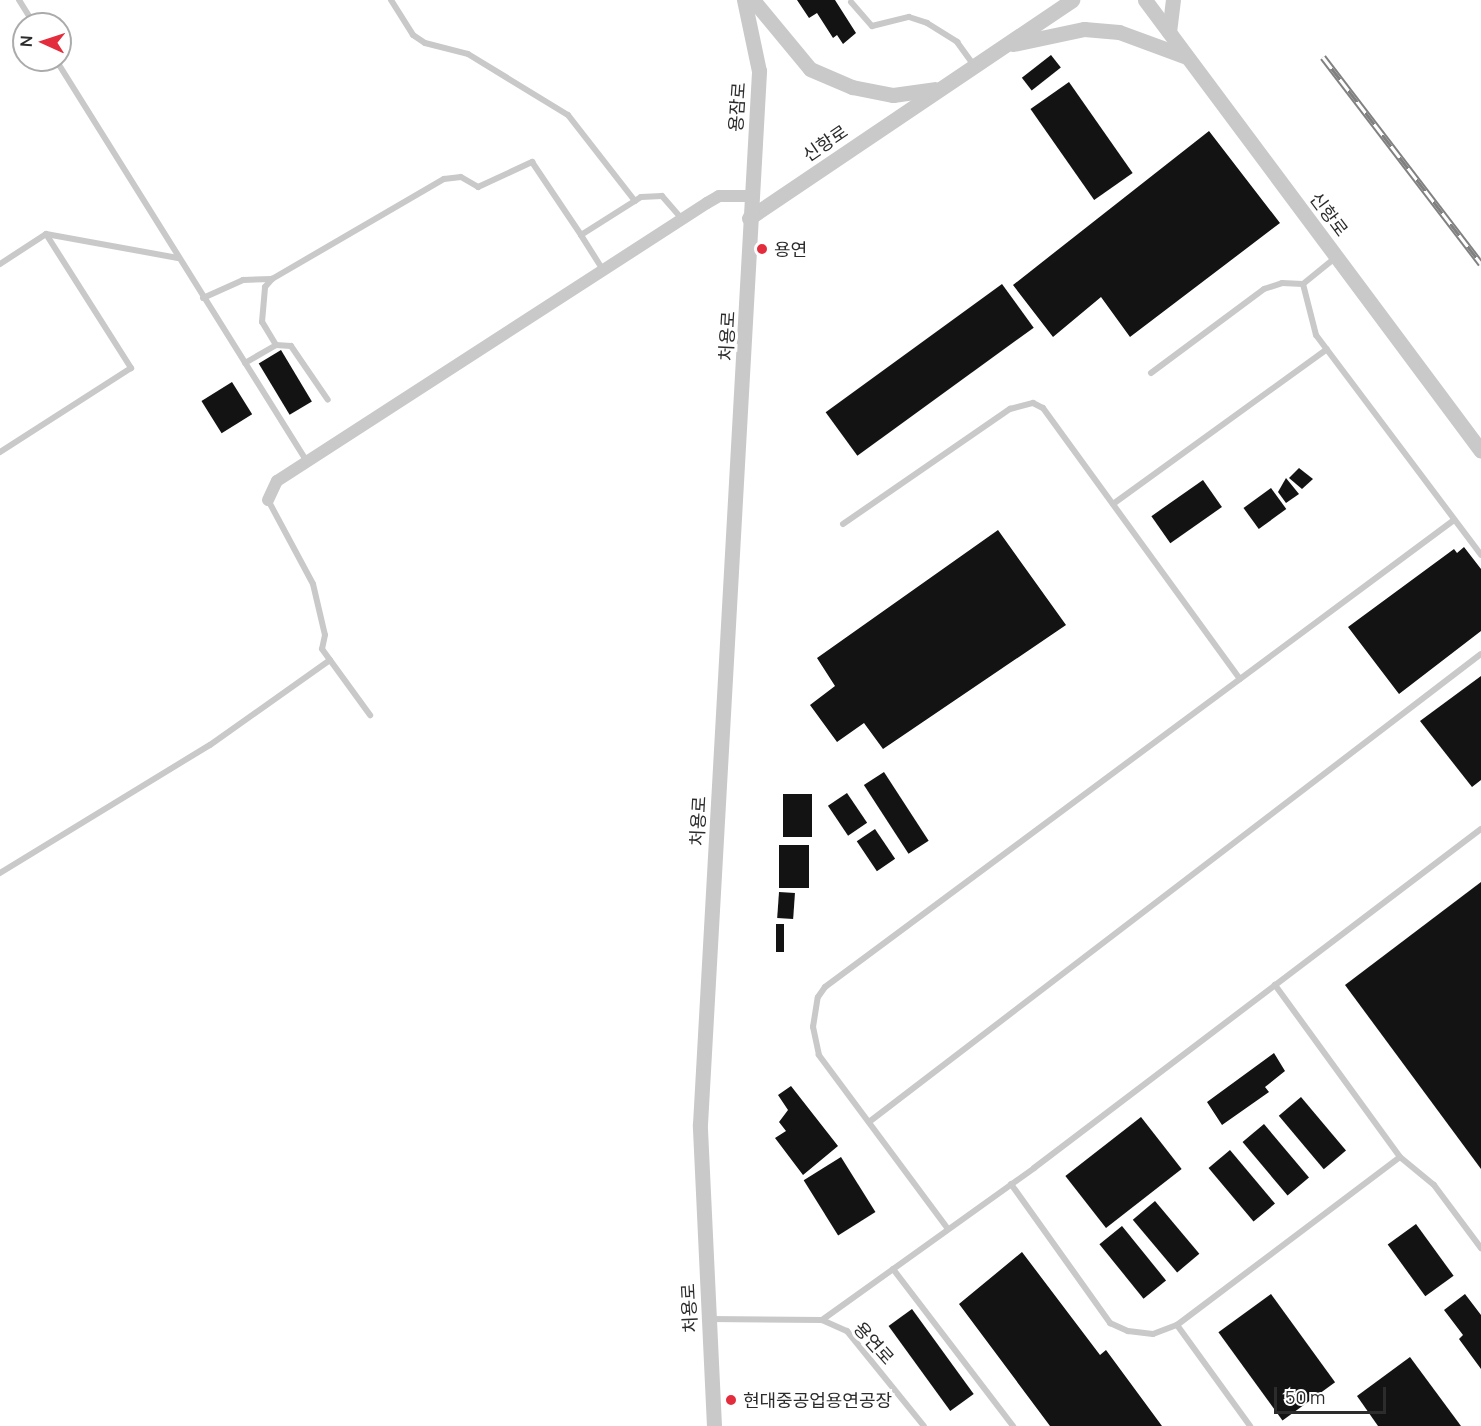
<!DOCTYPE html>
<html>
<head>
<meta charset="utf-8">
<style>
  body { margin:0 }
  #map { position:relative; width:1481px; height:1426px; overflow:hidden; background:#fff; font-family:Manrope,"Noto Sans KR",sans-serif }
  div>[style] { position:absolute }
  .building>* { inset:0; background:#131313; transform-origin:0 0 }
  .service>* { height:6px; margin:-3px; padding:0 3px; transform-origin:3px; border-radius:3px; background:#c9c9c9 }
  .minor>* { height:12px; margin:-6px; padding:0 6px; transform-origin:6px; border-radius:6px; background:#c9c9c9 }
  .tertiary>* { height:15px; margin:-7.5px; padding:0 7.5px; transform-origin:7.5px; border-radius:7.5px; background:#c9c9c9 }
  .rail>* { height:7px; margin-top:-3.5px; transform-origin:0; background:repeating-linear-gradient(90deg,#fff 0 14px,#818181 0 28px); box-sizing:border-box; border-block:2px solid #818181 }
  .dots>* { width:16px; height:16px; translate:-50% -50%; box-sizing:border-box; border:3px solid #fff; border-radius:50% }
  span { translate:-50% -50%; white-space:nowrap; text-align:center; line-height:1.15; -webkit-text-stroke:6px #fff; paint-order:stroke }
  .street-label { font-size:18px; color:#2c2c2c }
  .poi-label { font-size:18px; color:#2c2c2c }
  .left { translate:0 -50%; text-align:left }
  .north { position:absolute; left:12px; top:12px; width:60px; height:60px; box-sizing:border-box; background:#fff; border:2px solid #ababab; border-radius:50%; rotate:273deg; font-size:16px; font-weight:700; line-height:24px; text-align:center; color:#2c2c2c }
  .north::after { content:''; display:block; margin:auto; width:21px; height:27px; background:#e32d3c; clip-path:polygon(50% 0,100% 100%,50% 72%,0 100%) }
  .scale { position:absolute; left:1274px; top:1387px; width:112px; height:27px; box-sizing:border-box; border:3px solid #2c2c2c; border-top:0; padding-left:8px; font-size:18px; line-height:21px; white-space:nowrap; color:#2c2c2c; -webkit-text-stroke:4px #fff; paint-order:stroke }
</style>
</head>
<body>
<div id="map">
  <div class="building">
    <i style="clip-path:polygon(797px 0,835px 0,856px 33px,843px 44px,837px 35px,833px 38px,817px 13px,809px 18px)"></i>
    <i style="left:1051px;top:55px;width:16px;height:37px;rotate:52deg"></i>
    <i style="left:1069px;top:82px;width:111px;height:47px;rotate:55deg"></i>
    <i style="clip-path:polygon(1209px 131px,1280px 223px,1130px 337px,1101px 297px,1053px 337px,1013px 285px)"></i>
    <i style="left:1002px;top:284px;width:54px;height:218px;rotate:54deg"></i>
    <i style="left:281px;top:350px;width:60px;height:26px;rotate:59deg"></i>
    <i style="left:232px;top:382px;width:38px;height:36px;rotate:58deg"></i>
    <i style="clip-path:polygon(1299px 468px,1313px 479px,1302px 489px,1289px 478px)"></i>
    <i style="clip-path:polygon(1286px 478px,1299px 494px,1286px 503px,1278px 492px)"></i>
    <i style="left:1203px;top:480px;width:33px;height:63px;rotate:55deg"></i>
    <i style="left:1271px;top:488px;width:26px;height:34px;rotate:54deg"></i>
    <i style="clip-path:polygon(998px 530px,1066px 625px,883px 749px,864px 723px,837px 742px,810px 705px,835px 686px,817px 658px)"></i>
    <i style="clip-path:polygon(1464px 547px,1481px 569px,1481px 631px,1399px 694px,1348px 627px,1454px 549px,1457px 553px)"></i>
    <i style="clip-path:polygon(1481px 676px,1481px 780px,1472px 787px,1420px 721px)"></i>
    <i style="left:884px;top:772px;width:82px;height:24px;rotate:57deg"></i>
    <i style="left:847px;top:793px;width:36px;height:23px;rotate:56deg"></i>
    <i style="left:783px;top:794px;width:29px;height:43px"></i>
    <i style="left:875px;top:829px;width:36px;height:22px;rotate:56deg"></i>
    <i style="left:779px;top:845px;width:30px;height:43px"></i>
    <i style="clip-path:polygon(1481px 882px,1481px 1169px,1345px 985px)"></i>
    <i style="left:779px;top:892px;width:16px;height:26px;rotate:4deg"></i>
    <i style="left:776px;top:924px;width:8px;height:28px"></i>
    <i style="clip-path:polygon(1274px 1053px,1285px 1071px,1265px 1087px,1269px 1092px,1222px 1125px,1207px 1102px)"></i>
    <i style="clip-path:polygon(791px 1086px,838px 1146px,803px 1175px,775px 1138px,786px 1131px,779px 1122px,788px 1110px,778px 1095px)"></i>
    <i style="left:1301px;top:1097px;width:70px;height:29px;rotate:50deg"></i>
    <i style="left:1141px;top:1117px;width:66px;height:96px;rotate:52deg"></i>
    <i style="left:1264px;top:1124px;width:70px;height:28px;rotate:50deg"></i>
    <i style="left:1230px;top:1150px;width:70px;height:28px;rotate:50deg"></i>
    <i style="left:841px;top:1157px;width:65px;height:44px;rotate:58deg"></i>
    <i style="left:1155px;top:1201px;width:69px;height:29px;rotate:50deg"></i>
    <i style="left:1416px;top:1224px;width:64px;height:35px;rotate:54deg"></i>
    <i style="left:1122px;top:1226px;width:70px;height:29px;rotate:51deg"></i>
    <i style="clip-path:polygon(1022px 1252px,1100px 1355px,1106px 1350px,1162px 1426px,1050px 1426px,959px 1304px)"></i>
    <i style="left:1271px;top:1294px;width:109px;height:65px;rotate:54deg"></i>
    <i style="clip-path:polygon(1465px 1294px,1481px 1315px,1481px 1369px,1459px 1339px,1463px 1335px,1444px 1310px)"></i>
    <i style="left:912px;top:1309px;width:105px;height:29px;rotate:54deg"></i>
    <i style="clip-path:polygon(1410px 1357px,1461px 1426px,1378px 1426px,1357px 1396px)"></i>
  </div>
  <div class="service">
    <i style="left:19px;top:0;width:28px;rotate:58deg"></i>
    <i style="left:391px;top:0;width:41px;rotate:57.8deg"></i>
    <i style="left:413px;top:35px;width:14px;rotate:34deg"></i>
    <i style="left:425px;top:43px;width:44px;rotate:14.3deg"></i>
    <i style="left:468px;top:54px;width:117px;rotate:31.4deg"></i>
    <i style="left:568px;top:115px;width:109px;rotate:52.1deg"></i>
    <i style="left:851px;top:2px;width:32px;rotate:49deg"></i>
    <i style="left:872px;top:26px;width:38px;rotate:-14deg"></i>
    <i style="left:909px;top:17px;width:19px;rotate:18deg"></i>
    <i style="left:927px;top:23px;width:36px;rotate:32deg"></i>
    <i style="left:957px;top:42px;width:29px;rotate:54deg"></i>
    <i style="left:56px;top:60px;width:473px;rotate:58deg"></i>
    <i style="left:46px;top:234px;width:134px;rotate:10.3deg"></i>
    <i style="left:0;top:264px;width:55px;rotate:-33.1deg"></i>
    <i style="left:46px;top:234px;width:159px;rotate:57.6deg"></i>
    <i style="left:131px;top:368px;width:156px;rotate:147.3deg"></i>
    <i style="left:603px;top:270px;width:41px;rotate:-122.2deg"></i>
    <i style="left:581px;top:235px;width:71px;rotate:-32.3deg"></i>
    <i style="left:641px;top:197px;width:21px;rotate:-3deg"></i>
    <i style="left:662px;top:196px;width:30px;rotate:49deg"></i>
    <i style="left:1303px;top:284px;width:41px;rotate:-39.1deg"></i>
    <i style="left:203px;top:298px;width:44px;rotate:-24.2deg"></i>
    <i style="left:243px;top:280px;width:29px;rotate:-2deg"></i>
    <i style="left:272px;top:279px;width:199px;rotate:-30.2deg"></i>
    <i style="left:444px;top:179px;width:17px;rotate:-7deg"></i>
    <i style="left:461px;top:177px;width:20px;rotate:30deg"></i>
    <i style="left:478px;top:187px;width:60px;rotate:-24.8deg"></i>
    <i style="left:532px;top:162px;width:88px;rotate:56.1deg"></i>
    <i style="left:276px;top:345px;width:15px;rotate:4deg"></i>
    <i style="left:291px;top:346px;width:65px;rotate:55.6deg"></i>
    <i style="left:245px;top:363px;width:36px;rotate:-30deg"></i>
    <i style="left:276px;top:345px;width:27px;rotate:-121deg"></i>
    <i style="left:262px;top:322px;width:35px;rotate:-85deg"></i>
    <i style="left:265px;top:287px;width:11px;rotate:-49deg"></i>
    <i style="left:1151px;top:373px;width:141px;rotate:-36.6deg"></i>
    <i style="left:1264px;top:289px;width:19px;rotate:-18deg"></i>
    <i style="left:1282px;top:283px;width:21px;rotate:3deg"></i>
    <i style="left:1303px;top:284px;width:53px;rotate:75.7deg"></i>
    <i style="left:1316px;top:335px;width:275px;rotate:53.1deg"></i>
    <i style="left:268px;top:500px;width:95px;rotate:61.8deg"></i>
    <i style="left:313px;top:584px;width:52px;rotate:76.8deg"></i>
    <i style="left:325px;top:635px;width:14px;rotate:102deg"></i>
    <i style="left:322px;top:649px;width:82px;rotate:54deg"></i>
    <i style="left:1113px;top:504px;width:264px;rotate:-35.9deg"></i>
    <i style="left:843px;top:524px;width:203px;rotate:-34.6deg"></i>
    <i style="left:1010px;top:409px;width:24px;rotate:-15deg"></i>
    <i style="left:1033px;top:403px;width:11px;rotate:27deg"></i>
    <i style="left:1043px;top:408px;width:335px;rotate:54deg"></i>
    <i style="left:0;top:873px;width:246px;rotate:-31.4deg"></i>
    <i style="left:210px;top:745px;width:147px;rotate:-35.3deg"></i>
    <i style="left:869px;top:1122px;width:770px;rotate:-37.41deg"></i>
    <i style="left:1400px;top:1157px;width:44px;rotate:39.5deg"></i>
    <i style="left:1434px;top:1185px;width:79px;rotate:53.3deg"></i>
    <i style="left:1011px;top:1184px;width:171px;rotate:54.5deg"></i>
    <i style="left:1110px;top:1323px;width:20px;rotate:24deg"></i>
    <i style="left:1128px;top:1331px;width:25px;rotate:7deg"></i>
    <i style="left:1153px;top:1334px;width:26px;rotate:-21deg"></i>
    <i style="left:1177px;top:1325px;width:279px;rotate:-37deg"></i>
    <i style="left:1400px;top:1157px;width:213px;rotate:-126deg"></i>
    <i style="left:948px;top:1229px;width:217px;rotate:-126.6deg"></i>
    <i style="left:819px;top:1055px;width:29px;rotate:-102deg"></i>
    <i style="left:813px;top:1027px;width:30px;rotate:-81deg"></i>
    <i style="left:818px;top:997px;width:12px;rotate:-55deg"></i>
    <i style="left:825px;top:987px;width:783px;rotate:-36.59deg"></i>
    <i style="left:893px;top:1269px;width:198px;rotate:52.6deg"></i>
    <i style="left:709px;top:1319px;width:113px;rotate:0.5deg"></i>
    <i style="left:822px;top:1320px;width:27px;rotate:24deg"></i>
    <i style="left:847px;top:1331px;width:122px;rotate:51deg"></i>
    <i style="left:822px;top:1320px;width:261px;rotate:-35.6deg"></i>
    <i style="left:1034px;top:1168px;width:561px;rotate:-37.18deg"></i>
    <i style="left:1177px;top:1325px;width:125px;rotate:54.1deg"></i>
  </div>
  <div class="minor">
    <i style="left:268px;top:500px;width:21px;rotate:-65deg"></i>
    <i style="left:277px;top:481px;width:512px;rotate:-32.88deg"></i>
    <i style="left:707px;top:203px;width:14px;rotate:-30deg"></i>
    <i style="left:719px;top:196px;width:32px"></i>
  </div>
  <div class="tertiary">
    <i style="left:753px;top:0;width:89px;rotate:50.4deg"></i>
    <i style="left:810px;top:69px;width:46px;rotate:23.2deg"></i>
    <i style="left:852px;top:87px;width:42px;rotate:11deg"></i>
    <i style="left:893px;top:95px;width:42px;rotate:-8.1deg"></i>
    <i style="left:1145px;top:0;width:562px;rotate:53.31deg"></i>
    <i style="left:1169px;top:32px;width:32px;rotate:-83deg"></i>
    <i style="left:1013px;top:44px;width:73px;rotate:-11.9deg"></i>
    <i style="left:1084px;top:29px;width:35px;rotate:5deg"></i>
    <i style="left:1119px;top:32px;width:72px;rotate:20.2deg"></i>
    <i style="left:749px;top:218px;width:390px;rotate:-34deg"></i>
    <i style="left:714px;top:1426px;width:302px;rotate:-92.7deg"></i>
    <i style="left:700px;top:1124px;width:1055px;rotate:-86.79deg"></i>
    <i style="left:759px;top:71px;width:73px;rotate:-101.9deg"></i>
  </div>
  <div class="rail">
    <i style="left:1323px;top:57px;width:260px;rotate:52.6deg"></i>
  </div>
  <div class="dots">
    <i style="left:762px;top:249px;background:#e32d3c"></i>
    <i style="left:731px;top:1400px;background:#e32d3c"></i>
  </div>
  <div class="street-label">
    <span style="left:737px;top:107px;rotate:-86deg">용잠로</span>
    <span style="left:825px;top:143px;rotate:-34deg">신항로</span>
    <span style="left:1329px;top:214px;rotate:53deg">신항로</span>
    <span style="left:727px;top:336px;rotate:-87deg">처용로</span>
    <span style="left:698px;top:821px;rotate:-87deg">처용로</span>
    <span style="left:689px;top:1308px;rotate:-93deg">처용로</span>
    <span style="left:874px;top:1343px;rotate:48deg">용연로</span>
  </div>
  <div class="poi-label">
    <span class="left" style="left:774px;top:249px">용연</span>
    <span class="left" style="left:743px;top:1400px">현대중공업용연공장</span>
  </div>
  <div class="north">N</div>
  <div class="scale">50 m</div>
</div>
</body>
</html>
